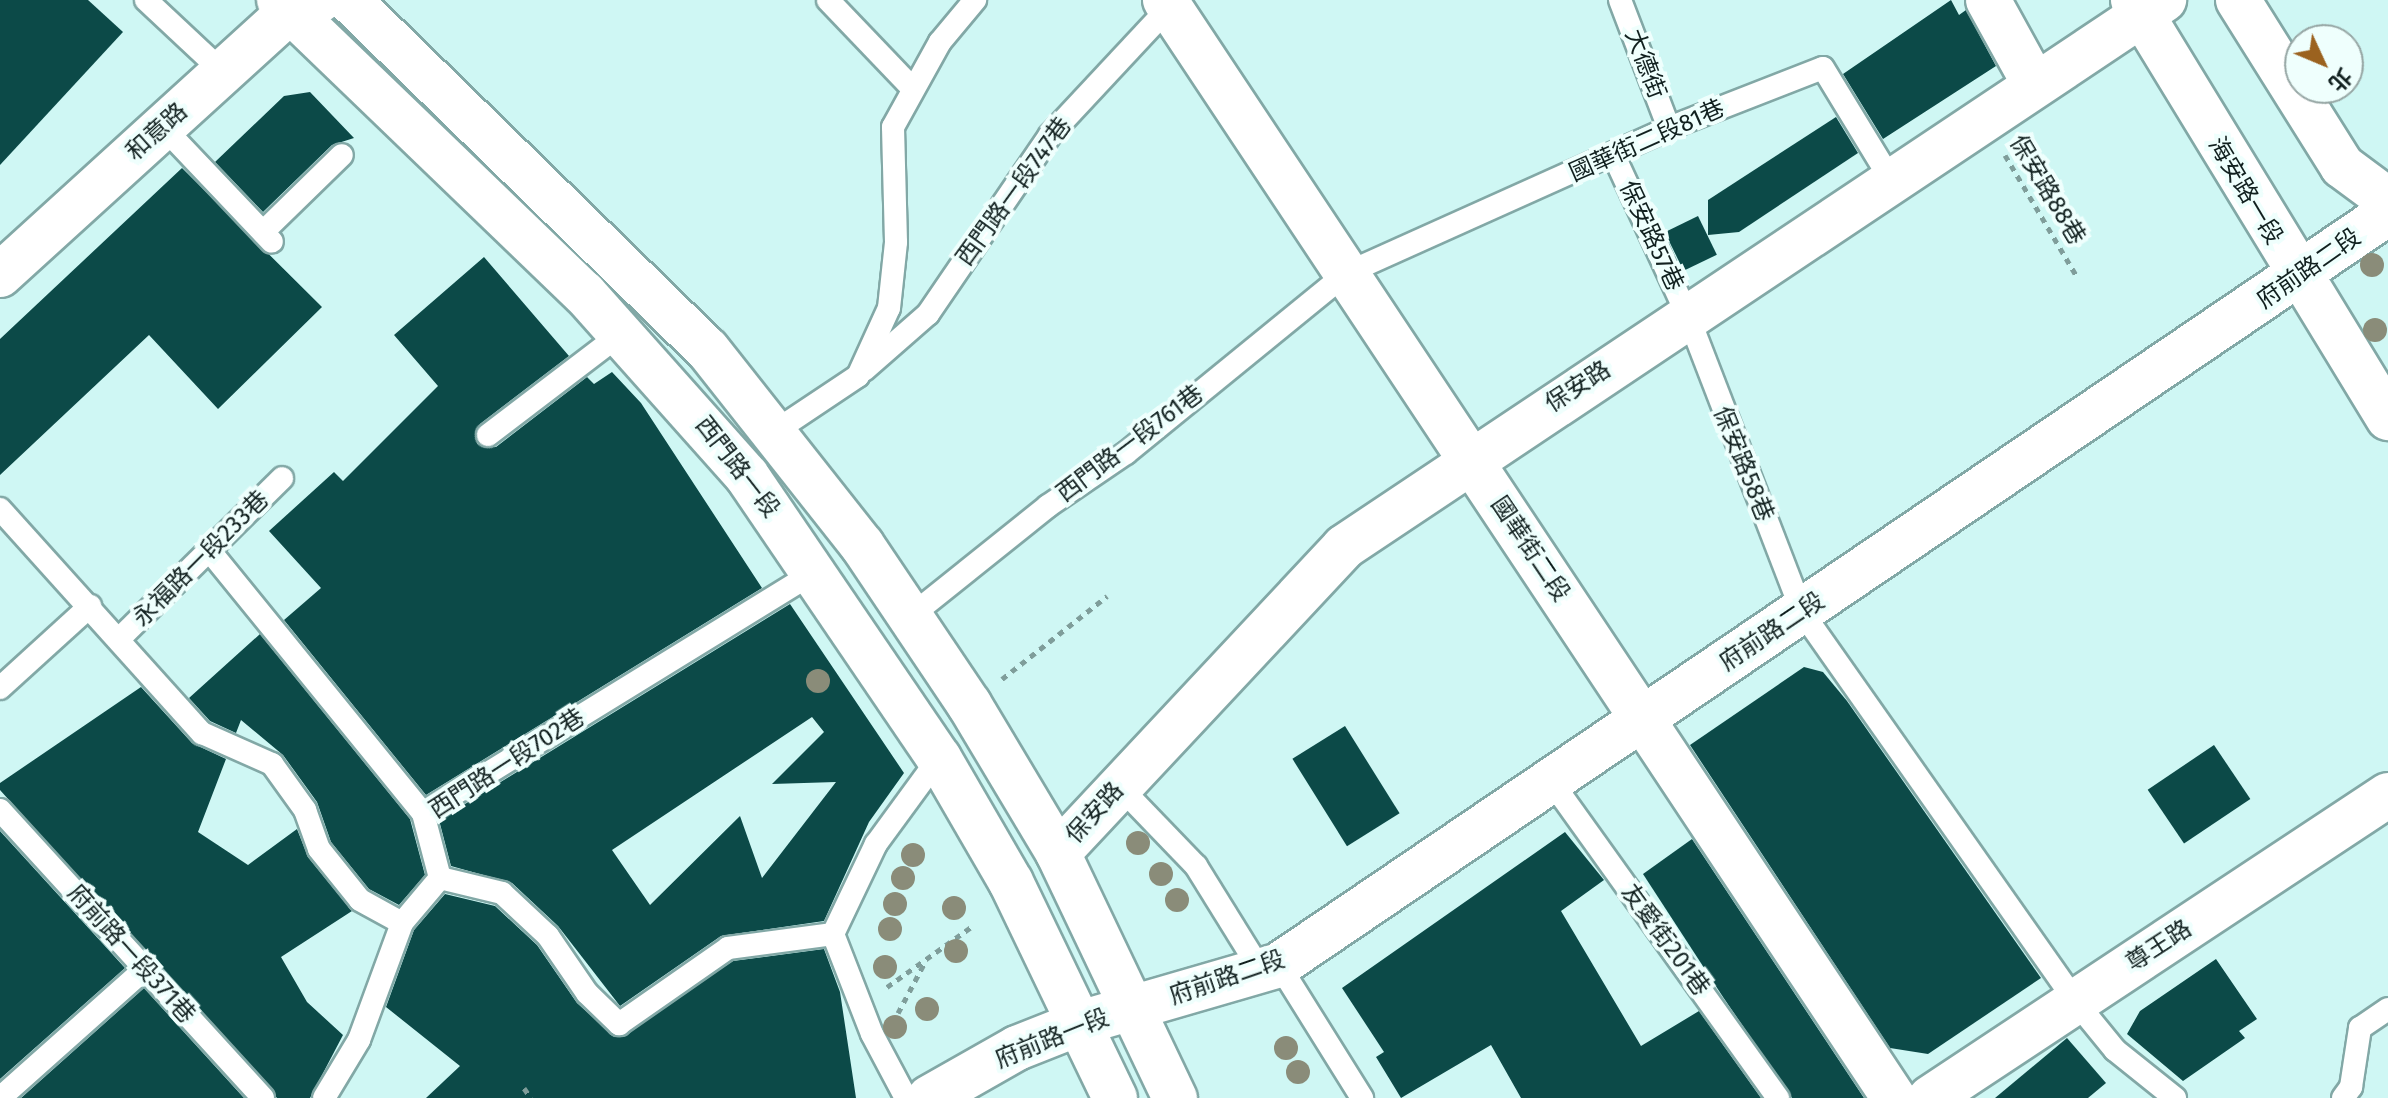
<!DOCTYPE html>
<html>
<head>
<meta charset="utf-8">
<style>
  body { margin:0 }
  #map { position:relative; width:2388px; height:1098px; overflow:hidden; background:#cff7f4; font-family:"Fira Sans","Noto Sans TC",sans-serif }
  div>[style] { position:absolute }
  .building>* { inset:0; background:#0c4a48; transform-origin:0 0 }
  .path>* { height:5px; margin-top:-2.5px; transform-origin:0; background:repeating-linear-gradient(90deg,#7f9d9a 0 6px,transparent 0 12px) }
  .roads { filter:drop-shadow(2px 0 #82a8a6) drop-shadow(-2px 0 #82a8a6) drop-shadow(0 2px #82a8a6) drop-shadow(0 -2px #82a8a6) }
  .service>* { height:22px; margin:-11px; padding:0 11px; transform-origin:11px; border-radius:11px; background:#fff }
  .minor>* { height:44px; margin:-22px; padding:0 22px; transform-origin:22px; border-radius:22px; background:#fff }
  .tertiary>* { height:44px; margin:-22px; padding:0 22px; transform-origin:22px; border-radius:22px; background:#fff }
  .secondary>* { height:44px; margin:-22px; padding:0 22px; transform-origin:22px; border-radius:22px; background:#fff }
  .trees>* { width:24px; height:24px; margin:-12px; border-radius:50%; background:#8a8c79 }
  span { translate:-50% -50%; white-space:nowrap; text-align:center; line-height:1.15; -webkit-text-stroke:8px #effffd; paint-order:stroke }
  .street-label { font-size:24px; color:#11201f }
  .north { position:absolute; left:2284px; top:24px; width:80px; height:80px; box-sizing:border-box; background:#effffd; border:2px solid #96a6a4; border-radius:50%; rotate:134deg; font-size:22px; font-weight:700; line-height:32px; text-align:center; color:#11201f }
  .north::after { content:''; display:block; margin:auto; width:28px; height:36px; background:#9b621f; clip-path:polygon(50% 0,100% 100%,50% 72%,0 100%) }
</style>
</head>
<body>
<div id="map">
  <div class="building">
    <i style="clip-path:polygon(0 0,88px 0,123px 32px,0 165px)"></i>
    <i style="clip-path:polygon(1951px 0,1959px 15px,1966px 10px,1996px 66px,1883px 139px,1843px 74px)"></i>
    <i style="clip-path:polygon(310px 92px,354px 138px,332px 145px,263px 212px,215px 162px,284px 96px)"></i>
    <i style="clip-path:polygon(1836px 117px,1858px 153px,1739px 232px,1708px 235px,1708px 200px)"></i>
    <i style="clip-path:polygon(182px 168px,322px 307px,218px 409px,149px 335px,0 475px,0 339px)"></i>
    <i style="left:1698px;top:216px;width:43px;height:37px;rotate:64deg"></i>
    <i style="clip-path:polygon(484px 257px,569px 356px,480px 424px,477px 444px,496px 447px,587px 377px,594px 384px,612px 372px,641px 403px,762px 588px,426px 795px,284px 620px,321px 588px,269px 531px,334px 472px,343px 481px,438px 386px,394px 335px)"></i>
    <i style="clip-path:polygon(evenodd,790px 604px,904px 773px,869px 822px,824px 921px,721px 936px,620px 1006px,558px 926px,512px 883px,451px 866px,439px 820px,790px 604px,812px 717px,824px 732px,772px 784px,836px 782px,762px 878px,740px 816px,650px 905px,612px 850px,812px 717px)"></i>
    <i style="clip-path:polygon(260px 634px,410px 819px,425px 875px,399px 905px,369px 889px,331px 842px,317px 802px,283px 755px,241px 720px,236px 733px,210px 721px,189px 698px)"></i>
    <i style="clip-path:polygon(1804px 667px,1823px 672px,1847px 701px,2041px 978px,1928px 1054px,1890px 1048px,1690px 745px)"></i>
    <i style="clip-path:polygon(141px 687px,192px 743px,226px 759px,198px 832px,248px 865px,297px 829px,308px 857px,352px 911px,281px 957px,307px 1002px,343px 1035px,310px 1098px,277px 1098px,0 790px,0 783px)"></i>
    <i style="left:1345px;top:726px;width:103px;height:62px;rotate:58deg"></i>
    <i style="left:2214px;top:745px;width:65px;height:80px;rotate:56deg"></i>
    <i style="clip-path:polygon(0 831px,125px 968px,0 1079px)"></i>
    <i style="clip-path:polygon(1565px 832px,1604px 880px,1561px 911px,1641px 1046px,1699px 1011px,1761px 1098px,1521px 1098px,1491px 1045px,1401px 1098px,1376px 1057px,1384px 1052px,1342px 988px)"></i>
    <i style="clip-path:polygon(1692px 839px,1864px 1098px,1792px 1098px,1723px 997px,1643px 874px)"></i>
    <i style="clip-path:polygon(445px 894px,495px 906px,537px 945px,577px 1003px,615px 1037px,733px 961px,824px 949px,840px 992px,856px 1098px,426px 1098px,460px 1066px,386px 1007px,414px 930px)"></i>
    <i style="clip-path:polygon(2216px 959px,2257px 1019px,2239px 1031px,2245px 1038px,2183px 1081px,2127px 1034px,2140px 1011px)"></i>
    <i style="clip-path:polygon(144px 988px,244px 1098px,21px 1098px)"></i>
    <i style="clip-path:polygon(2067px 1038px,2106px 1083px,2088px 1098px,1995px 1098px)"></i>
  </div>
  <div class="path">
    <i style="left:2005px;top:155px;width:139px;rotate:59.4deg"></i>
    <i style="left:1002px;top:679px;width:134px;rotate:-38.3deg"></i>
    <i style="left:887px;top:987px;width:107px;rotate:-35.5deg"></i>
    <i style="left:898px;top:1013px;width:58px;rotate:-62.1deg"></i>
    <i style="left:524px;top:1088px;width:12px;rotate:55deg"></i>
  </div>
  <div class="roads">
    <div class="service">
      <i style="left:146px;top:0;width:105px;rotate:43.1deg"></i>
      <i style="left:828px;top:0;width:122px;rotate:46.3deg"></i>
      <i style="left:1620px;top:0;width:137px;rotate:69.1deg"></i>
      <i style="left:163px;top:127px;width:158px;rotate:46.5deg"></i>
      <i style="left:1614px;top:156px;width:176px;rotate:65.2deg"></i>
      <i style="left:1688px;top:316px;width:317px;rotate:68.9deg"></i>
      <i style="left:1802px;top:612px;width:475px;rotate:54.9deg"></i>
      <i style="left:2075px;top:1001px;width:63px;rotate:50.8deg"></i>
      <i style="left:2115px;top:1050px;width:77px;rotate:38.7deg"></i>
      <i style="left:263px;top:232px;width:110px;rotate:-44.3deg"></i>
      <i style="left:864px;top:370px;width:85px;rotate:-41.2deg"></i>
      <i style="left:928px;top:314px;width:217px;rotate:-55.7deg"></i>
      <i style="left:1050px;top:135px;width:180px;rotate:-47deg"></i>
      <i style="left:774px;top:432px;width:101px;rotate:-33.7deg"></i>
      <i style="left:858px;top:376px;width:75px;rotate:-65.5deg"></i>
      <i style="left:889px;top:308px;width:66px;rotate:-83.9deg"></i>
      <i style="left:896px;top:242px;width:115px;rotate:-91.5deg"></i>
      <i style="left:893px;top:127px;width:97px;rotate:-61.1deg"></i>
      <i style="left:940px;top:42px;width:55px;rotate:-50.2deg"></i>
      <i style="left:488px;top:435px;width:168px;rotate:-37.3deg"></i>
      <i style="left:0;top:509px;width:302px;rotate:48deg"></i>
      <i style="left:202px;top:733px;width:77px;rotate:23.9deg"></i>
      <i style="left:272px;top:764px;width:57px;rotate:54.3deg"></i>
      <i style="left:305px;top:810px;width:41px;rotate:70.3deg"></i>
      <i style="left:319px;top:849px;width:65px;rotate:51.2deg"></i>
      <i style="left:360px;top:900px;width:48px;rotate:28.7deg"></i>
      <i style="left:209px;top:550px;width:339px;rotate:50.9deg"></i>
      <i style="left:912px;top:615px;width:174px;rotate:-38.7deg"></i>
      <i style="left:1048px;top:506px;width:94px;rotate:-34.2deg"></i>
      <i style="left:1126px;top:453px;width:285px;rotate:-39.2deg"></i>
      <i style="left:1347px;top:273px;width:353px;rotate:-24.2deg"></i>
      <i style="left:1669px;top:128px;width:165px;rotate:-21.3deg"></i>
      <i style="left:1823px;top:68px;width:137px;rotate:58.7deg"></i>
      <i style="left:119px;top:639px;width:229px;rotate:-44.6deg"></i>
      <i style="left:0;top:688px;width:122px;rotate:-42.3deg"></i>
      <i style="left:1551px;top:781px;width:390px;rotate:54.4deg"></i>
      <i style="left:1119px;top:786px;width:111px;rotate:46.1deg"></i>
      <i style="left:1196px;top:866px;width:123px;rotate:58.2deg"></i>
      <i style="left:0;top:810px;width:390px;rotate:47.6deg"></i>
      <i style="left:440px;top:878px;width:64px;rotate:13.6deg"></i>
      <i style="left:502px;top:893px;width:63px;rotate:43.1deg"></i>
      <i style="left:548px;top:936px;width:69px;rotate:55.6deg"></i>
      <i style="left:587px;top:993px;width:45px;rotate:44.1deg"></i>
      <i style="left:619px;top:1024px;width:133px;rotate:-34.9deg"></i>
      <i style="left:728px;top:948px;width:106px;rotate:-7.6deg"></i>
      <i style="left:1279px;top:965px;width:157px;rotate:58deg"></i>
      <i style="left:0;top:1098px;width:195px;rotate:-41.7deg"></i>
      <i style="left:324px;top:1098px;width:68px;rotate:-58.9deg"></i>
      <i style="left:359px;top:1040px;width:125px;rotate:-69.8deg"></i>
      <i style="left:402px;top:923px;width:59px;rotate:-49.8deg"></i>
      <i style="left:440px;top:878px;width:67px;rotate:-104.7deg"></i>
      <i style="left:423px;top:813px;width:462px;rotate:-31.6deg"></i>
      <i style="left:906px;top:1098px;width:72px;rotate:-118deg"></i>
      <i style="left:872px;top:1034px;width:107px;rotate:-111.3deg"></i>
      <i style="left:833px;top:934px;width:100px;rotate:-64.5deg"></i>
      <i style="left:876px;top:844px;width:107px;rotate:-53.8deg"></i>
      <i style="left:2343px;top:1098px;width:14px;rotate:-54deg"></i>
      <i style="left:2351px;top:1087px;width:60px;rotate:-81.3deg"></i>
      <i style="left:2360px;top:1028px;width:34px;rotate:-34deg"></i>
    </div>
    <div class="minor">
      <i style="left:1165px;top:0;width:1318px;rotate:56.42deg"></i>
      <i style="left:1988px;top:0;width:97px;rotate:61.1deg"></i>
      <i style="left:0;top:275px;width:392px;rotate:-42.3deg"></i>
      <i style="left:290px;top:11px;width:32px;rotate:-20deg"></i>
      <i style="left:1058px;top:853px;width:419px;rotate:-46.9deg"></i>
      <i style="left:1344px;top:547px;width:986px;rotate:-33.71deg"></i>
      <i style="left:1930px;top:1098px;width:549px;rotate:-33.49deg"></i>
    </div>
    <div class="tertiary">
      <i style="left:279px;top:0;width:423px;rotate:43.9deg"></i>
      <i style="left:584px;top:293px;width:245px;rotate:48.3deg"></i>
      <i style="left:747px;top:476px;width:341px;rotate:55.8deg"></i>
      <i style="left:939px;top:758px;width:143px;rotate:59.9deg"></i>
      <i style="left:1011px;top:882px;width:240px;rotate:64.3deg"></i>
      <i style="left:349px;top:0;width:500px;rotate:44.3deg"></i>
      <i style="left:707px;top:349px;width:250px;rotate:51.7deg"></i>
      <i style="left:862px;top:545px;width:192px;rotate:56.1deg"></i>
      <i style="left:969px;top:704px;width:174px;rotate:59.1deg"></i>
      <i style="left:1058px;top:853px;width:272px;rotate:64.5deg"></i>
      <i style="left:2133px;top:0;width:490px;rotate:58.6deg"></i>
      <i style="left:2238px;top:0;width:196px;rotate:57.9deg"></i>
      <i style="left:2342px;top:166px;width:57px;rotate:36.5deg"></i>
    </div>
    <div class="secondary">
      <i style="left:929px;top:1098px;width:101px;rotate:-29.6deg"></i>
      <i style="left:1017px;top:1048px;width:68px;rotate:-21.6deg"></i>
      <i style="left:1080px;top:1023px;width:207px;rotate:-16.2deg"></i>
      <i style="left:1279px;top:965px;width:1340px;rotate:-34.14deg"></i>
    </div>
  </div>
  <div class="trees">
    <i style="left:2372px;top:265px"></i>
    <i style="left:2375px;top:330px"></i>
    <i style="left:818px;top:681px"></i>
    <i style="left:1138px;top:843px"></i>
    <i style="left:913px;top:855px"></i>
    <i style="left:1161px;top:874px"></i>
    <i style="left:903px;top:878px"></i>
    <i style="left:1177px;top:900px"></i>
    <i style="left:895px;top:904px"></i>
    <i style="left:954px;top:908px"></i>
    <i style="left:890px;top:929px"></i>
    <i style="left:956px;top:951px"></i>
    <i style="left:885px;top:967px"></i>
    <i style="left:927px;top:1009px"></i>
    <i style="left:895px;top:1027px"></i>
    <i style="left:1286px;top:1048px"></i>
    <i style="left:1298px;top:1072px"></i>
  </div>
  <div class="street-label">
    <span style="left:1645px;top:64px;rotate:69deg">大德街</span>
    <span style="left:157px;top:132px;rotate:-42deg">和意路</span>
    <span style="left:1647px;top:141px;rotate:-24deg">國華街二段81巷</span>
    <span style="left:2047px;top:190px;rotate:59deg">保安路88巷</span>
    <span style="left:2245px;top:191px;rotate:59deg">海安路一段</span>
    <span style="left:1014px;top:192px;rotate:-54deg">西門路一段747巷</span>
    <span style="left:1651px;top:236px;rotate:65deg">保安路57巷</span>
    <span style="left:2309px;top:269px;rotate:-35deg">府前路二段</span>
    <span style="left:1578px;top:387px;rotate:-33deg">保安路</span>
    <span style="left:1130px;top:444px;rotate:-37deg">西門路一段761巷</span>
    <span style="left:1743px;top:464px;rotate:68deg">保安路58巷</span>
    <span style="left:737px;top:467px;rotate:52deg">西門路一段</span>
    <span style="left:1530px;top:549px;rotate:56deg">國華街二段</span>
    <span style="left:201px;top:559px;rotate:-45deg">永福路一段233巷</span>
    <span style="left:1772px;top:632px;rotate:-34deg">府前路二段</span>
    <span style="left:507px;top:764px;rotate:-33deg">西門路一段702巷</span>
    <span style="left:1095px;top:813px;rotate:-48deg">保安路</span>
    <span style="left:1665px;top:940px;rotate:54deg">友愛街201巷</span>
    <span style="left:2159px;top:946px;rotate:-33deg">尊王路</span>
    <span style="left:131px;top:954px;rotate:48deg">府前路一段371巷</span>
    <span style="left:1227px;top:978px;rotate:-19deg">府前路二段</span>
    <span style="left:1052px;top:1039px;rotate:-22deg">府前路一段</span>
  </div>
  <div class="north">北</div>
</div>
</body>
</html>
